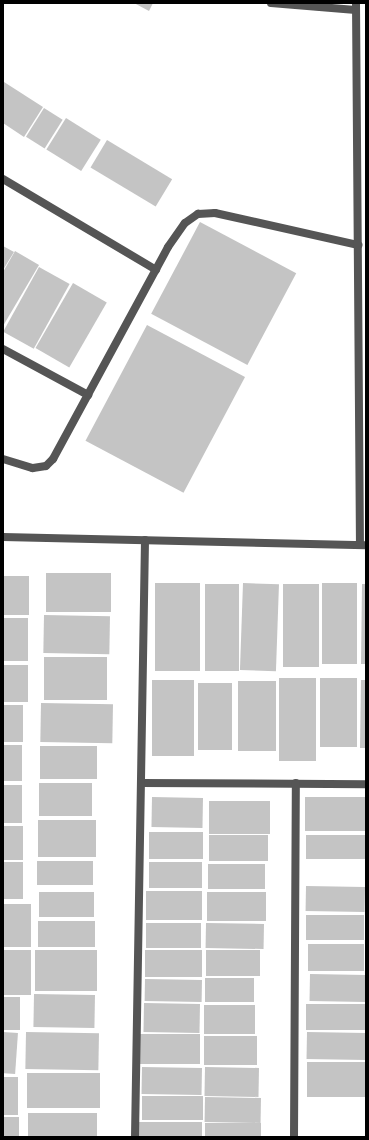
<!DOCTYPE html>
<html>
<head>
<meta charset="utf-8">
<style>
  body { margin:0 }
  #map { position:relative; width:369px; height:1140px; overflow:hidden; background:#fff; font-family:Karla,sans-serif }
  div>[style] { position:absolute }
  .building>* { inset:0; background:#c4c4c4; transform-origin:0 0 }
  .lane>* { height:8px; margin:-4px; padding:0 4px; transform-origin:4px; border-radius:4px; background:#555 }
  .street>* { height:8px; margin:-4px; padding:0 4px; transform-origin:4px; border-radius:4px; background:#555 }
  span { translate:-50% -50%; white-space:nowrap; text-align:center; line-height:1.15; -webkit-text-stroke:3.5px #fff; paint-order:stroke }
  .frame { position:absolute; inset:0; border:4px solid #000; pointer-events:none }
</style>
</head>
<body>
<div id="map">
  <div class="building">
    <i style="clip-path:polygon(134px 3px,153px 3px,149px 11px)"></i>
    <i style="clip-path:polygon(4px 82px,43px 107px,24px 137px,3px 123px)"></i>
    <i style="left:44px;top:108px;width:22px;height:34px;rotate:32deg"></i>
    <i style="left:66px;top:118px;width:41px;height:37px;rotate:32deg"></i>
    <i style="left:107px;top:140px;width:76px;height:32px;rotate:31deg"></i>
    <i style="left:200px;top:222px;width:109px;height:104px;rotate:28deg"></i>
    <i style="clip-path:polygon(3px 246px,14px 252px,3px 270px)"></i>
    <i style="clip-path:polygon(15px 251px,39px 265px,3px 326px,3px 272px)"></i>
    <i style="left:39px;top:267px;width:35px;height:74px;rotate:29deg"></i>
    <i style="left:73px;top:283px;width:39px;height:75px;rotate:30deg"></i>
    <i style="left:147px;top:325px;width:111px;height:131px;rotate:28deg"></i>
    <i style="left:46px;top:573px;width:65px;height:39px"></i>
    <i style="left:3px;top:576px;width:26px;height:39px"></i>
    <i style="left:155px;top:583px;width:45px;height:88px"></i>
    <i style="left:243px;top:583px;width:36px;height:87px;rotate:2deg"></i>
    <i style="left:322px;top:583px;width:35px;height:81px"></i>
    <i style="left:205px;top:584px;width:34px;height:87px"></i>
    <i style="left:283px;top:584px;width:36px;height:83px"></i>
    <i style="clip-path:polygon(362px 584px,366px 584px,366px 664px,361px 664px)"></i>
    <i style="left:44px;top:615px;width:66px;height:38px;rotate:1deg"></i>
    <i style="left:3px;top:618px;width:25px;height:43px"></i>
    <i style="left:44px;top:657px;width:63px;height:43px"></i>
    <i style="left:3px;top:665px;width:25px;height:37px"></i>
    <i style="left:279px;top:678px;width:37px;height:83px"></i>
    <i style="left:320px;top:678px;width:37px;height:69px"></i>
    <i style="left:152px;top:680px;width:42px;height:76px"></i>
    <i style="clip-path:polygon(361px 680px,366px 680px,366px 748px,360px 748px)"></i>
    <i style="left:238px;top:681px;width:38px;height:70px"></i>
    <i style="left:198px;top:683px;width:34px;height:67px"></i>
    <i style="left:41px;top:703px;width:72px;height:39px;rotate:1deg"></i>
    <i style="left:3px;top:705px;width:20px;height:37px"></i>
    <i style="left:3px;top:745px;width:19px;height:36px"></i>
    <i style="left:40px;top:746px;width:57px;height:33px"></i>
    <i style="left:39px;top:783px;width:53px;height:33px"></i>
    <i style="left:3px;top:785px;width:19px;height:38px"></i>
    <i style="left:152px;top:797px;width:51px;height:30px;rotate:1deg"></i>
    <i style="left:305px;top:797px;width:61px;height:34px"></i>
    <i style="left:270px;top:801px;width:33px;height:61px;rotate:90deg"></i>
    <i style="left:38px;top:820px;width:58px;height:37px"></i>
    <i style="left:3px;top:826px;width:20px;height:34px"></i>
    <i style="left:149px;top:832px;width:54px;height:27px"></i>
    <i style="left:209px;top:835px;width:59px;height:26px"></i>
    <i style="left:306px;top:835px;width:60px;height:24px"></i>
    <i style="left:37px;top:861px;width:56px;height:24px"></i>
    <i style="left:3px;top:862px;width:20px;height:37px"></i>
    <i style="left:149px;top:862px;width:53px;height:26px"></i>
    <i style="left:208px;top:864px;width:57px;height:25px"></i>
    <i style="left:306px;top:886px;width:59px;height:25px;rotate:1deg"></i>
    <i style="left:146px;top:891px;width:56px;height:29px"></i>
    <i style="left:39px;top:892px;width:55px;height:25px"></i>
    <i style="left:207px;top:892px;width:59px;height:29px"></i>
    <i style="left:3px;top:904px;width:28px;height:43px"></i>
    <i style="left:306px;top:915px;width:58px;height:25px"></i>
    <i style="left:38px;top:921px;width:57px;height:26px"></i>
    <i style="left:146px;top:923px;width:55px;height:25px"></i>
    <i style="left:206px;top:923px;width:58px;height:25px;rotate:1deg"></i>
    <i style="left:308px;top:944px;width:56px;height:27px"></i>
    <i style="left:3px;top:950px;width:28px;height:45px"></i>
    <i style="left:35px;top:950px;width:62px;height:41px"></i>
    <i style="left:145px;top:950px;width:57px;height:27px"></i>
    <i style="left:206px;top:950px;width:54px;height:26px"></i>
    <i style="left:310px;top:974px;width:56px;height:27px;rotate:1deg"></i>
    <i style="left:205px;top:978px;width:49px;height:24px"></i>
    <i style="left:145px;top:979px;width:57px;height:22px;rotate:1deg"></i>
    <i style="left:34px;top:994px;width:61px;height:33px;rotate:1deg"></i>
    <i style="left:3px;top:997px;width:17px;height:33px"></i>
    <i style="left:144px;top:1003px;width:56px;height:29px;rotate:1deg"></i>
    <i style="left:306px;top:1004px;width:60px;height:26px"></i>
    <i style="left:204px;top:1005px;width:51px;height:29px"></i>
    <i style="left:3px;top:1032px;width:15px;height:41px;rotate:4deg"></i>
    <i style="left:26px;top:1032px;width:73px;height:37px;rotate:1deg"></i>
    <i style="left:307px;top:1032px;width:59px;height:27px;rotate:1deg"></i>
    <i style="left:140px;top:1034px;width:60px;height:30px"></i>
    <i style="left:204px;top:1036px;width:53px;height:29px"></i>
    <i style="left:307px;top:1062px;width:59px;height:35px"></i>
    <i style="left:142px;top:1067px;width:60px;height:27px;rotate:1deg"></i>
    <i style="left:205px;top:1067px;width:54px;height:29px;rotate:1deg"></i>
    <i style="left:27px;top:1073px;width:73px;height:35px"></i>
    <i style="left:3px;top:1077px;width:15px;height:38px"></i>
    <i style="left:142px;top:1096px;width:61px;height:24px"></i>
    <i style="left:205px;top:1097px;width:56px;height:25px;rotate:1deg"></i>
    <i style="left:28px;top:1113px;width:69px;height:24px"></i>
    <i style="left:3px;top:1117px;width:16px;height:20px"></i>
    <i style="left:139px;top:1122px;width:63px;height:15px"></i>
    <i style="left:205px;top:1123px;width:56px;height:14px"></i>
  </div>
  <div class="lane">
    <i style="left:271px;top:3px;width:85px;rotate:4.7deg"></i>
    <i style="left:3px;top:179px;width:178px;rotate:30.7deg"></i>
    <i style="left:3px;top:349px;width:97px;rotate:28.4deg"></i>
    <i style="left:3px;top:459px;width:31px;rotate:17deg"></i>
    <i style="left:33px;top:468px;width:13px;rotate:-9deg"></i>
    <i style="left:46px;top:466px;width:10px;rotate:-45deg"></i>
    <i style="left:53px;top:459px;width:241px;rotate:-61.5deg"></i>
    <i style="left:168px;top:247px;width:29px;rotate:-55deg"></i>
    <i style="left:185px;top:223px;width:16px;rotate:-35deg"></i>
    <i style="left:198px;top:214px;width:17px;rotate:-3deg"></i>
    <i style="left:215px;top:213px;width:147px;rotate:12.6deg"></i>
  </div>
  <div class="street">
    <i style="left:356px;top:3px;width:542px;rotate:89.58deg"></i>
    <i style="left:3px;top:537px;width:363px;rotate:1.3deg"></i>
    <i style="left:141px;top:783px;width:225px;rotate:0.3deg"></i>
    <i style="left:135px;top:1137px;width:597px;rotate:-89.04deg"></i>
    <i style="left:294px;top:1137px;width:354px;rotate:-89.7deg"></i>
  </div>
  <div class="frame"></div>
</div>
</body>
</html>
